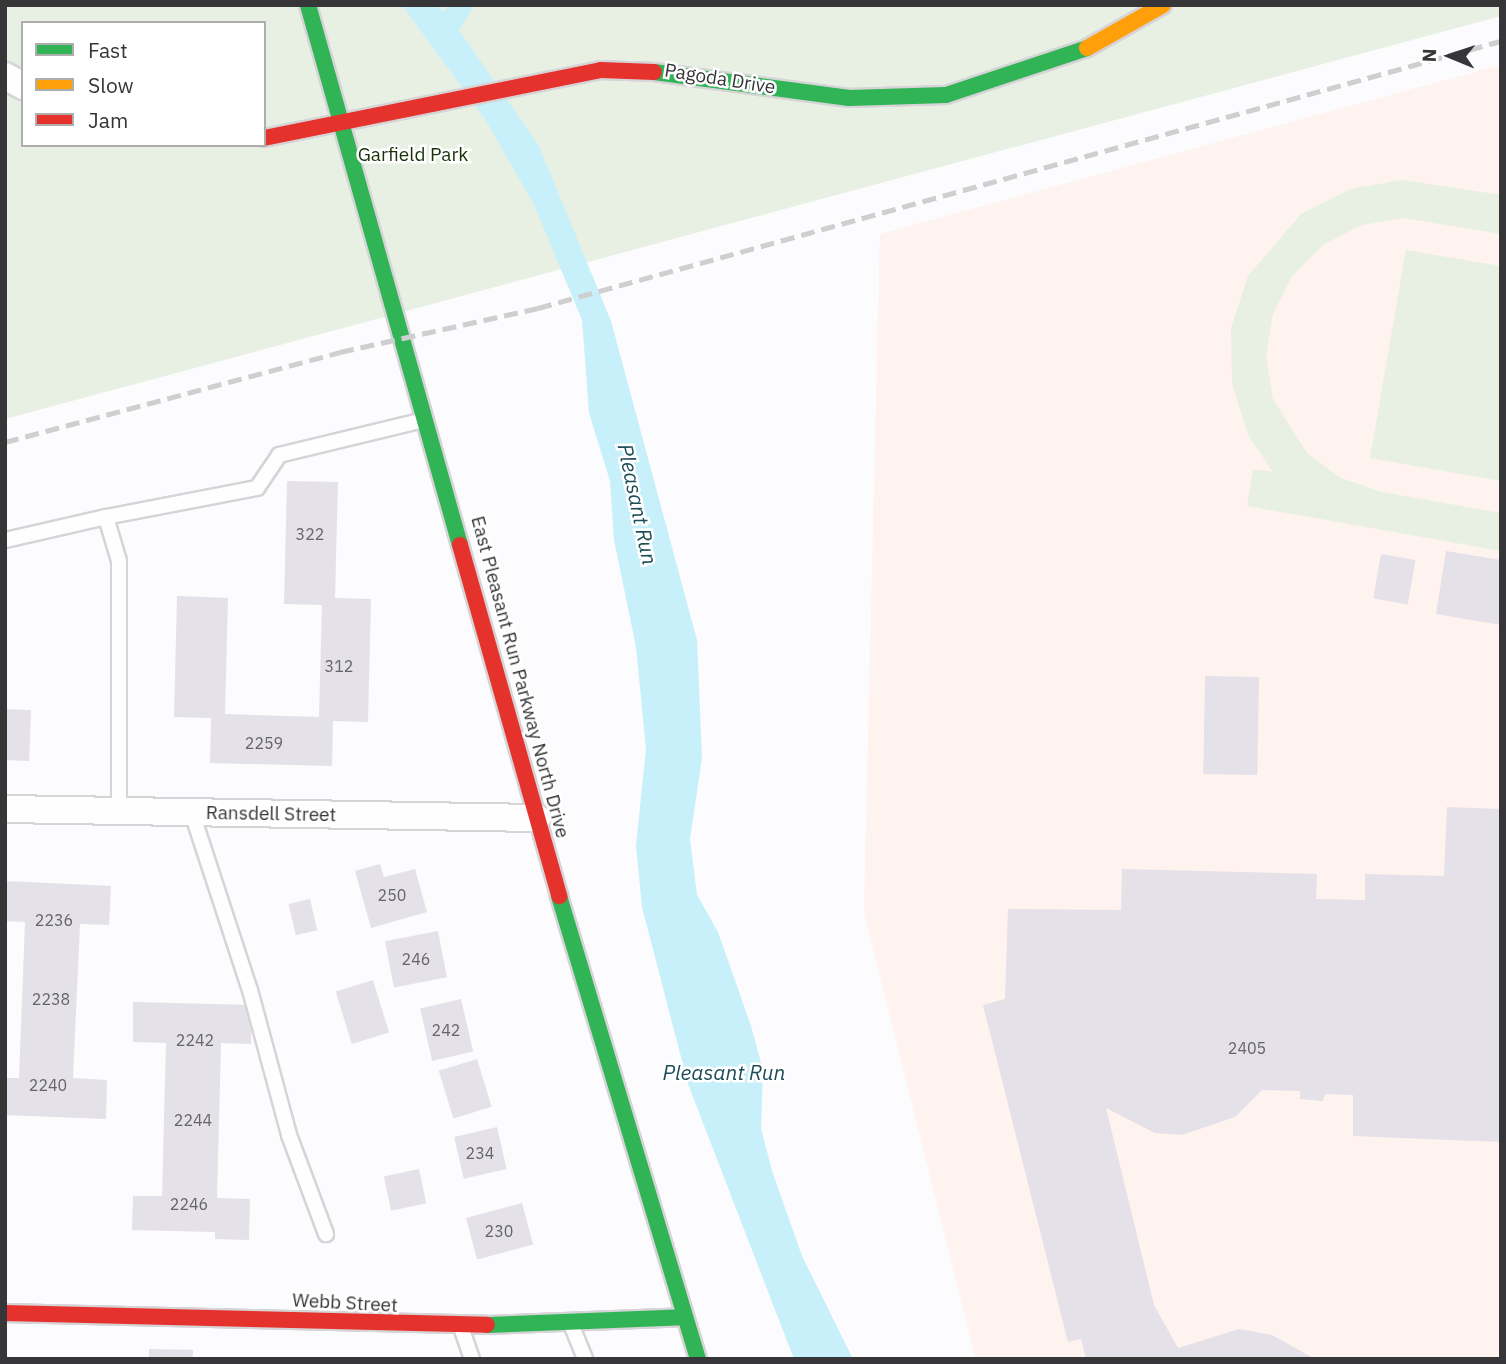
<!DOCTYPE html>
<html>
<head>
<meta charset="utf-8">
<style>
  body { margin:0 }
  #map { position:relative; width:1506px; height:1364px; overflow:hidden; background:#fcfbfd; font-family:"IBM Plex Sans",sans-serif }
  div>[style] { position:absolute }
  .education>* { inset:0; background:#fef3ef }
  .green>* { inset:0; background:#e7f0e3 }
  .water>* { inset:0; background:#c8f0fa }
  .building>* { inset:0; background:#e4e1e9; transform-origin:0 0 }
  .roads { filter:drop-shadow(2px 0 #d6d4d6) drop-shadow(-2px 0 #d6d4d6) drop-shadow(0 2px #d6d4d6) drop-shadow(0 -2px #d6d4d6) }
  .lane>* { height:14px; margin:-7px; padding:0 7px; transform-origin:7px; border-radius:7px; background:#fffeff }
  .street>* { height:26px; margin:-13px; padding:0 13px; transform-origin:13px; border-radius:13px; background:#fffeff }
  .fast>* { height:16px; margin:-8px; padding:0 8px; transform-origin:8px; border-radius:8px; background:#30b455 }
  .slow>* { height:16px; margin:-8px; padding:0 8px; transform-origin:8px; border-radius:8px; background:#ff9f0a }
  .jam>* { height:16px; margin:-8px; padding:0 8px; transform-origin:8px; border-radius:8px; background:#e5322d }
  .rail>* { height:5px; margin-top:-2.5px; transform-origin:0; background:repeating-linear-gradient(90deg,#cfcfd0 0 14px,transparent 0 21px) }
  span { translate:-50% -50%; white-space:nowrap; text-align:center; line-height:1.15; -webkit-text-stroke:5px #fff; paint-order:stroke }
  .number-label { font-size:16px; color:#656467 }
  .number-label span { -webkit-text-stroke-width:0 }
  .street-label { font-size:19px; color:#363537 }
  .park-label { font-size:19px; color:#183208 }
  .water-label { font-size:21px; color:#1d4e58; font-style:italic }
  .frame { position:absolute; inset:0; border:7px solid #363537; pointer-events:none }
  .legend { position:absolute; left:21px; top:21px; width:245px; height:126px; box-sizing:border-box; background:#fff; border:2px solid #afaeaf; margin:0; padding:9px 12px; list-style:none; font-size:21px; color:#363537 }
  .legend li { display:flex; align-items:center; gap:14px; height:35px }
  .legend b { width:35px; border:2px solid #afaeaf }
  .north { position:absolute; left:1415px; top:21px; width:70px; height:70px; -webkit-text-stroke:5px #fff; paint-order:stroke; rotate:272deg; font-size:19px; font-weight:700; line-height:28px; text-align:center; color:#363537 }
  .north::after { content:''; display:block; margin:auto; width:24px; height:32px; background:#363537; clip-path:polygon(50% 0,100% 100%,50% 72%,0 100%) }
</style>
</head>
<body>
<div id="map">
  <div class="education">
    <i style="clip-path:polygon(1501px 65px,1501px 1359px,976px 1359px,864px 912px,880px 234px)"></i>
  </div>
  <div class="green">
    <i style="clip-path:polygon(evenodd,5px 5px,1501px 5px,1501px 16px,5px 419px,5px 5px,23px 23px,264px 23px,264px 145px,23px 145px,23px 23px)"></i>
    <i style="clip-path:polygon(1403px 180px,1501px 195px,1501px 234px,1403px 218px,1361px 225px,1323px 245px,1292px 276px,1273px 314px,1266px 356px,1273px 399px,1307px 453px,1341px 478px,1382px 492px,1501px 513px,1501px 551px,1247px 506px,1253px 469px,1273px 472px,1248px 435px,1232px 383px,1231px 328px,1248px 276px,1301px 214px,1350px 189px)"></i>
    <i style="clip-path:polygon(1406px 250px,1501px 266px,1501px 481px,1370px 458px)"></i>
  </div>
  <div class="water">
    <i style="clip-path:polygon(402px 5px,437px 5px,443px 12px,449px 5px,475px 5px,459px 30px,539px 146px,611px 321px,697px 640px,702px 758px,690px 839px,697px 895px,718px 932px,751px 1026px,763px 1070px,761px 1129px,773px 1174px,802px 1256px,853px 1359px,794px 1359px,688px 1084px,642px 907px,636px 846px,646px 749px,636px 647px,614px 540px,610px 481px,589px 413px,582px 320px,534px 205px,485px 119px)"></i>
  </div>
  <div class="building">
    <i style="clip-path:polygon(287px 481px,338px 482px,335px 598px,371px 599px,368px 722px,333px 721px,332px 766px,210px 763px,211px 718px,174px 717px,177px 596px,228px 598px,225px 714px,319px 717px,322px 605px,284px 604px)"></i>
    <i style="clip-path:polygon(1446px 551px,1501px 560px,1501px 625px,1436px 614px)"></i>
    <i style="left:1381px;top:554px;width:35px;height:45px;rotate:10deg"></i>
    <i style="left:1205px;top:676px;width:54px;height:98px;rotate:1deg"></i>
    <i style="left:5px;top:709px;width:26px;height:51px;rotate:2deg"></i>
    <i style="clip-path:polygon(1447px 807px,1501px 809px,1501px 1142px,1353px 1136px,1353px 1095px,1325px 1094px,1323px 1101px,1300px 1099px,1300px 1091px,1262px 1090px,1235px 1117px,1182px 1135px,1155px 1133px,1106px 1108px,1154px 1305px,1178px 1348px,1239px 1329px,1272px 1335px,1315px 1359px,1086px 1359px,1081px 1339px,1068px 1342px,983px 1005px,1005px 999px,1008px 909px,1121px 910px,1122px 869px,1317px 874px,1316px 899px,1365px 900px,1365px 874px,1444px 876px)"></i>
    <i style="clip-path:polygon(380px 864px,384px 877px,415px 869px,427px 912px,371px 928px,355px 871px)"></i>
    <i style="clip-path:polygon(5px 881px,111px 886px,109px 925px,80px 924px,73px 1078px,107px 1080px,106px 1119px,5px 1115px,5px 1078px,19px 1078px,25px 922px,5px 921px)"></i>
    <i style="left:310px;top:899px;width:32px;height:22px;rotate:77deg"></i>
    <i style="left:438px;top:931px;width:47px;height:54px;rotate:79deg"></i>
    <i style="left:373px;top:980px;width:55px;height:39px;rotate:73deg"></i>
    <i style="left:461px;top:999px;width:54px;height:42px;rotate:77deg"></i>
    <i style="clip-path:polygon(133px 1002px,252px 1005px,251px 1044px,221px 1043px,217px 1198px,250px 1199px,249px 1240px,215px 1239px,215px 1232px,132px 1230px,133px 1196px,162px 1196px,166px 1043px,133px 1042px)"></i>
    <i style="left:477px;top:1059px;width:50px;height:40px;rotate:73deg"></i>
    <i style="left:497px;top:1127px;width:43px;height:44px;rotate:77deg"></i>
    <i style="left:419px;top:1169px;width:35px;height:36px;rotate:78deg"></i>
    <i style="left:522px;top:1203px;width:43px;height:58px;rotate:75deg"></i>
    <i style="left:149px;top:1349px;width:44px;height:10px;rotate:1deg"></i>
  </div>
  <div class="roads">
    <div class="lane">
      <i style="left:5px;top:540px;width:104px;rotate:-12.8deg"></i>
      <i style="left:119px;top:811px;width:250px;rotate:-90deg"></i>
      <i style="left:119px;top:561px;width:46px;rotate:-106.5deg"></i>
      <i style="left:106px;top:517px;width:154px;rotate:-10.9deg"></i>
      <i style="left:257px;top:488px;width:40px;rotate:-56deg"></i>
      <i style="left:279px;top:455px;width:149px;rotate:-13.6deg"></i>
      <i style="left:192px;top:813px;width:186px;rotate:71.9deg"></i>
      <i style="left:250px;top:990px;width:150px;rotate:74.9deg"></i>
      <i style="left:289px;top:1135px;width:106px;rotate:69.5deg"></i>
      <i style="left:571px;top:1324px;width:38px;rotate:68deg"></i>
      <i style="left:461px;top:1327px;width:34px;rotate:71deg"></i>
    </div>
    <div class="street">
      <i style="left:5px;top:76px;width:21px;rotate:29deg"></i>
      <i style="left:5px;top:809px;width:532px;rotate:0.97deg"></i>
    </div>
    <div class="fast">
      <i style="left:308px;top:5px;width:561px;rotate:74.28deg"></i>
      <i style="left:654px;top:72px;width:197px;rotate:7.6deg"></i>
      <i style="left:849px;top:98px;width:97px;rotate:-1.8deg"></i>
      <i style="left:946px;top:95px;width:149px;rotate:-18.4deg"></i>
      <i style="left:559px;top:896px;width:483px;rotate:73.3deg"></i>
      <i style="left:487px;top:1325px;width:196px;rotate:-2.3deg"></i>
    </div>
    <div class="slow">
      <i style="left:1087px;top:48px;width:87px;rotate:-29.5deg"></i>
    </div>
    <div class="jam">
      <i style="left:264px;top:138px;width:344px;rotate:-11.4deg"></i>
      <i style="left:601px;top:70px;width:53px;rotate:2.2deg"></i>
      <i style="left:460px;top:545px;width:365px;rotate:74.2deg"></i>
      <i style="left:5px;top:1313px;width:482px;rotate:1.4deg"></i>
    </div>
  </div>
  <div class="rail">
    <i style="left:5px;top:442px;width:347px;rotate:-15deg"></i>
    <i style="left:340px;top:352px;width:203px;rotate:-12.5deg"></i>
    <i style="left:538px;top:308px;width:999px;rotate:-15.5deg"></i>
  </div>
  <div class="number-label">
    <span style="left:310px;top:534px">322</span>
    <span style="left:339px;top:666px">312</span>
    <span style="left:264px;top:743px">2259</span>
    <span style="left:392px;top:895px">250</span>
    <span style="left:54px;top:920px">2236</span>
    <span style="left:416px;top:959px">246</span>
    <span style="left:51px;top:999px">2238</span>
    <span style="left:446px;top:1030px">242</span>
    <span style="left:195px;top:1040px">2242</span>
    <span style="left:1247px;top:1048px">2405</span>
    <span style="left:48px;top:1085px">2240</span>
    <span style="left:193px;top:1120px">2244</span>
    <span style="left:480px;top:1153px">234</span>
    <span style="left:189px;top:1204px">2246</span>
    <span style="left:499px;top:1231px">230</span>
  </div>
  <div class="street-label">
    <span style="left:720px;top:79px;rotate:9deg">Pagoda Drive</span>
    <span style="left:520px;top:677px;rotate:75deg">East Pleasant Run Parkway North Drive</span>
    <span style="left:271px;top:814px;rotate:1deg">Ransdell Street</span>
    <span style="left:345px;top:1303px;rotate:3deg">Webb Street</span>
  </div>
  <div class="park-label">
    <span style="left:413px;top:155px">Garfield Park</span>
  </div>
  <div class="water-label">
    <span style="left:638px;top:504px;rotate:78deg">Pleasant Run</span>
    <span style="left:724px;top:1072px">Pleasant Run</span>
  </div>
  <div class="frame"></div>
  <ul class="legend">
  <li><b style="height:9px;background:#30b455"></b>Fast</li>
  <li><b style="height:9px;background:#ff9f0a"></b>Slow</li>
  <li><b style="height:9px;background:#e5322d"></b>Jam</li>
  </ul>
  <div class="north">N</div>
</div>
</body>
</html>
